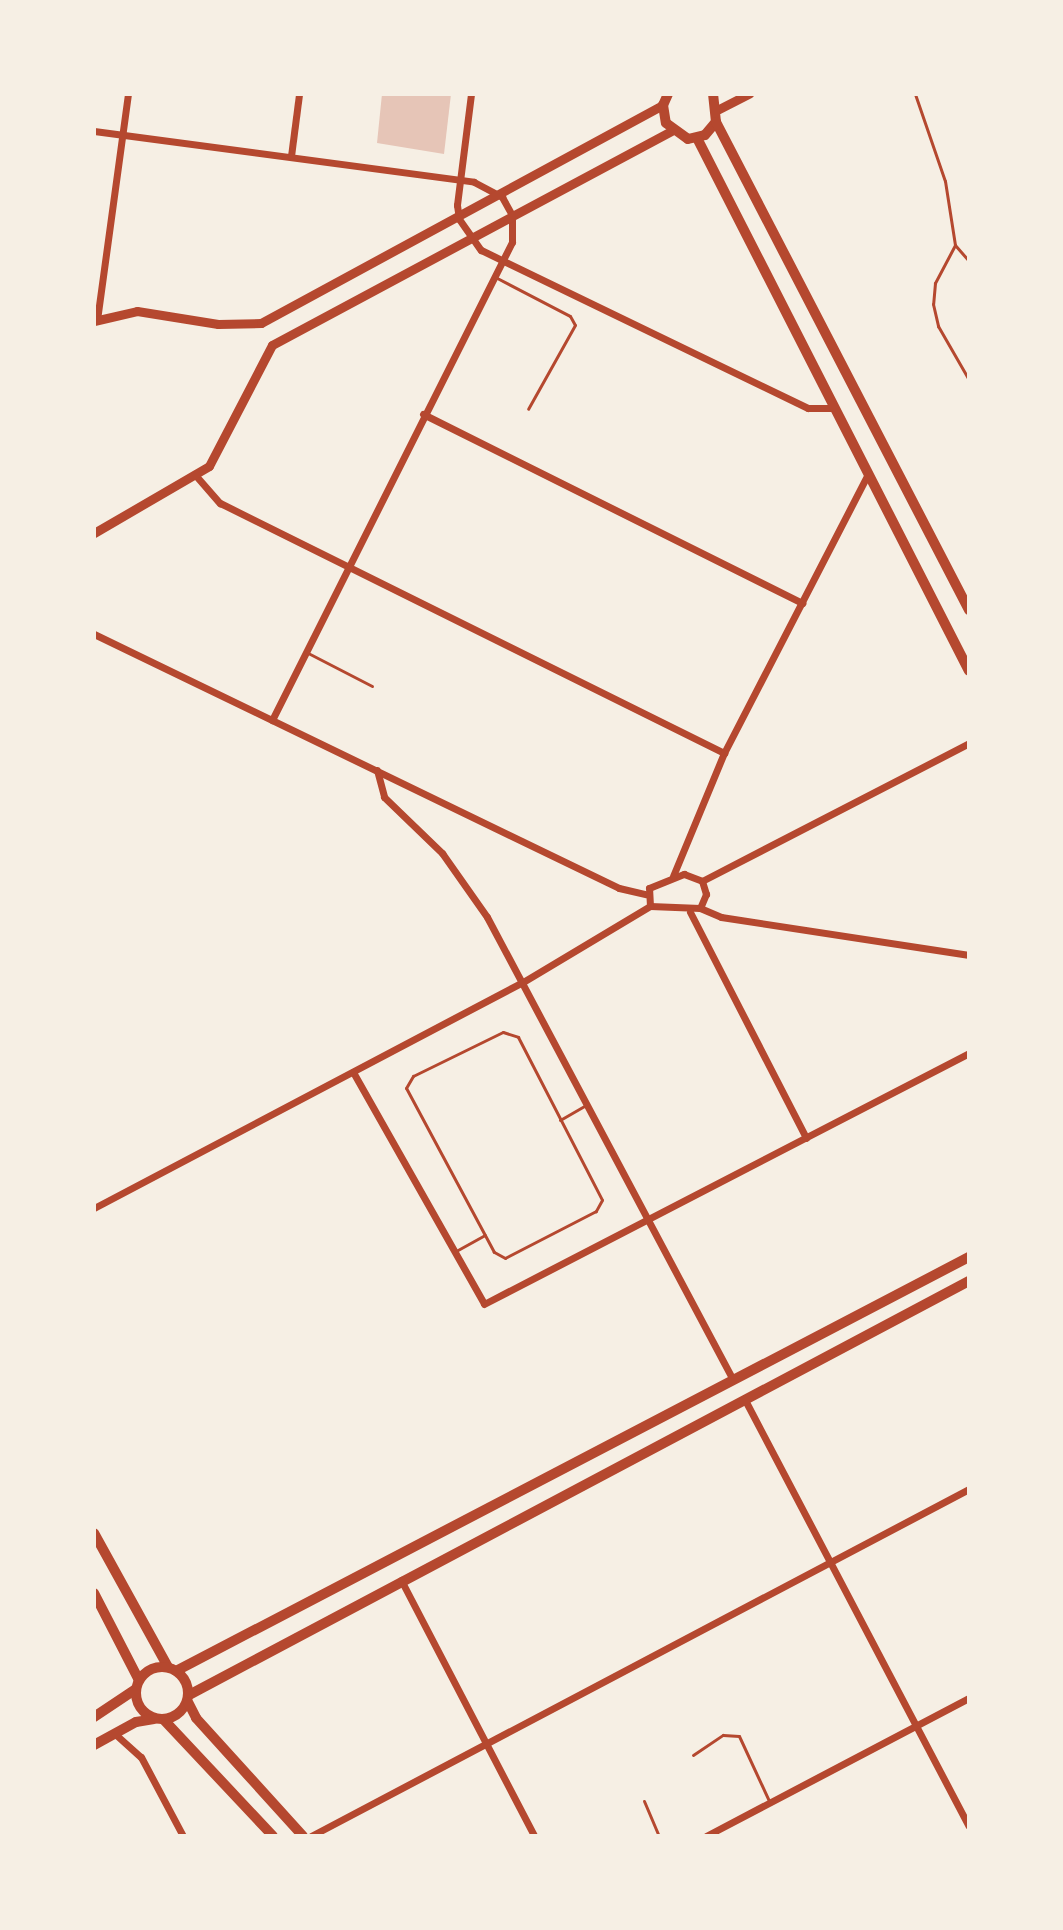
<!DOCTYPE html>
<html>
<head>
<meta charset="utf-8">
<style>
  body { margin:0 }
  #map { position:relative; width:1063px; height:1930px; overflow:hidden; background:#f6efe4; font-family:Raleway,sans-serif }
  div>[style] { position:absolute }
  .building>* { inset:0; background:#e6c5b7 }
  .service>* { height:3px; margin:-1.5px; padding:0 1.5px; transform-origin:1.5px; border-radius:1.5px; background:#b5482f }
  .minor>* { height:7px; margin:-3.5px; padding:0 3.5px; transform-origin:3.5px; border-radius:3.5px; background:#b5482f }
  .tertiary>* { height:9px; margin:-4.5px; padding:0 4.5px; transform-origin:4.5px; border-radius:4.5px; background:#b5482f }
  .secondary>* { height:10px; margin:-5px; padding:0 5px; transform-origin:5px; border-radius:5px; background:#b5482f }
  .secondary>.ring { margin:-5px; padding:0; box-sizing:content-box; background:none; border:10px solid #b5482f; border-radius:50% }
  span { translate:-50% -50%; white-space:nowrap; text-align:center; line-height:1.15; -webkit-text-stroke:8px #f6efe4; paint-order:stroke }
  .frame { position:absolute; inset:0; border:96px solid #f6efe4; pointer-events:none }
</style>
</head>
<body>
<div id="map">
  <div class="building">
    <i style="clip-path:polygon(382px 94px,451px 94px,444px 154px,377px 143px)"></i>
  </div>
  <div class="service">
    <i style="left:915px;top:94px;width:92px;rotate:71deg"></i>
    <i style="left:945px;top:181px;width:65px;rotate:81.1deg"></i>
    <i style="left:955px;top:245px;width:43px;rotate:117.8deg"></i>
    <i style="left:935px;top:283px;width:21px;rotate:95deg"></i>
    <i style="left:933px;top:304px;width:23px;rotate:77deg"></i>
    <i style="left:938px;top:326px;width:62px;rotate:60.1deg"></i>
    <i style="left:955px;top:245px;width:21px;rotate:49deg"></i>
    <i style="left:497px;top:278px;width:82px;rotate:27.5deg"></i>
    <i style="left:570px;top:316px;width:10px;rotate:61deg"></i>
    <i style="left:575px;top:325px;width:96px;rotate:119.2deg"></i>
    <i style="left:308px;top:653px;width:72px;rotate:27.3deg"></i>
    <i style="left:503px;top:1032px;width:16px;rotate:18deg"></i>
    <i style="left:518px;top:1037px;width:183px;rotate:62.7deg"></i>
    <i style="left:602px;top:1200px;width:13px;rotate:119deg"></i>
    <i style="left:596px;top:1211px;width:102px;rotate:152.7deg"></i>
    <i style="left:505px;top:1258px;width:13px;rotate:-151deg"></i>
    <i style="left:494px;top:1252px;width:186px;rotate:-118.2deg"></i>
    <i style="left:406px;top:1088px;width:14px;rotate:-60deg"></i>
    <i style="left:413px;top:1076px;width:100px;rotate:-26.1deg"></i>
    <i style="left:560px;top:1120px;width:30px;rotate:-30deg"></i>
    <i style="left:456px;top:1251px;width:33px;rotate:-29deg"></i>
    <i style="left:693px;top:1755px;width:36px;rotate:-34deg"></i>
    <i style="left:723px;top:1735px;width:16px;rotate:4deg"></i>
    <i style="left:739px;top:1736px;width:74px;rotate:65.2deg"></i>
    <i style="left:644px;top:1801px;width:38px;rotate:67deg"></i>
  </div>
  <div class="minor">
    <i style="left:471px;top:94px;width:112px;rotate:97.2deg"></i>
    <i style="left:457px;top:205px;width:14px;rotate:82deg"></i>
    <i style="left:459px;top:219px;width:38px;rotate:55deg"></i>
    <i style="left:481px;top:250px;width:363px;rotate:25.8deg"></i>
    <i style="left:808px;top:408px;width:26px"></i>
    <i style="left:94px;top:131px;width:383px;rotate:7.6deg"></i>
    <i style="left:474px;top:182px;width:32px;rotate:28deg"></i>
    <i style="left:502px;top:197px;width:21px;rotate:61deg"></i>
    <i style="left:512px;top:215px;width:27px;rotate:90deg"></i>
    <i style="left:512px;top:242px;width:535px;rotate:116.66deg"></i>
    <i style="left:291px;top:156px;width:63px;rotate:-82.6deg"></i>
    <i style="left:97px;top:320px;width:228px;rotate:-82.2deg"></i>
    <i style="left:423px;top:414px;width:424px;rotate:26.5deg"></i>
    <i style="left:197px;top:477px;width:35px;rotate:49deg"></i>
    <i style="left:220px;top:503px;width:563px;rotate:26.38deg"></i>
    <i style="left:94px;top:634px;width:583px;rotate:25.82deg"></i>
    <i style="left:619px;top:888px;width:28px;rotate:13deg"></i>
    <i style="left:377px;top:770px;width:28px;rotate:75deg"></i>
    <i style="left:384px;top:797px;width:81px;rotate:44deg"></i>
    <i style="left:442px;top:853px;width:78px;rotate:54.9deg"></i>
    <i style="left:487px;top:917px;width:522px;rotate:62.01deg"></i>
    <i style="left:684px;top:874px;width:19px;rotate:21deg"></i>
    <i style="left:702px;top:881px;width:14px;rotate:73deg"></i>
    <i style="left:706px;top:894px;width:15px;rotate:113deg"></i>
    <i style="left:700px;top:908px;width:50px;rotate:-177.7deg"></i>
    <i style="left:650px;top:906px;width:18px;rotate:-93deg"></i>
    <i style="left:649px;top:888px;width:38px;rotate:-22deg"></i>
    <i style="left:673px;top:876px;width:133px;rotate:-67.5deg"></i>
    <i style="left:724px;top:753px;width:314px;rotate:-62.7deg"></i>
    <i style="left:702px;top:881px;width:301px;rotate:-27.3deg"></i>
    <i style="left:700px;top:908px;width:23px;rotate:23deg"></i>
    <i style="left:721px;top:917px;width:251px;rotate:8.7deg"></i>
    <i style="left:690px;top:912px;width:254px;rotate:62.8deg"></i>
    <i style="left:353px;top:1072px;width:266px;rotate:60.5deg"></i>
    <i style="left:484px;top:1304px;width:546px;rotate:-27.36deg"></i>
    <i style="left:94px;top:1208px;width:485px;rotate:-27.8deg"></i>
    <i style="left:523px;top:982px;width:148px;rotate:-30.9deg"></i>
    <i style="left:745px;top:1400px;width:481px;rotate:62.3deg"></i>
    <i style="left:401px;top:1580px;width:288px;rotate:62.5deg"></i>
    <i style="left:114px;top:1733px;width:36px;rotate:42deg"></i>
    <i style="left:141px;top:1757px;width:89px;rotate:62deg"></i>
    <i style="left:311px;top:1836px;width:744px;rotate:-27.81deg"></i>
    <i style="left:706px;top:1836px;width:297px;rotate:-27.7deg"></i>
  </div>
  <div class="tertiary">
    <i style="left:719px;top:109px;width:34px;rotate:-27deg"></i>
    <i style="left:94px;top:321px;width:44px;rotate:-13.1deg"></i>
    <i style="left:137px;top:311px;width:82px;rotate:9.1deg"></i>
    <i style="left:218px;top:324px;width:43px;rotate:-1.3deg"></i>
    <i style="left:261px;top:323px;width:457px;rotate:-28.5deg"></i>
    <i style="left:94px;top:533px;width:133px;rotate:-30.2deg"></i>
    <i style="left:209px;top:466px;width:136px;rotate:-62.5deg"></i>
    <i style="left:272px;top:345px;width:453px;rotate:-28.2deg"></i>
  </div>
  <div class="secondary">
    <i style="left:668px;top:94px;width:12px;rotate:114deg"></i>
    <i style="left:663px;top:105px;width:18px;rotate:81deg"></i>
    <i style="left:666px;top:123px;width:27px;rotate:36deg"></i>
    <i style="left:688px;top:139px;width:17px;rotate:-13deg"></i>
    <i style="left:705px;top:135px;width:17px;rotate:-50deg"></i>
    <i style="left:716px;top:122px;width:28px;rotate:-96deg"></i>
    <i style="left:716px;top:122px;width:550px;rotate:62.6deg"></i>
    <i style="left:697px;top:138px;width:598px;rotate:62.96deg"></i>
    <i style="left:94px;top:1533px;width:153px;rotate:61.1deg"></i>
    <i style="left:94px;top:1593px;width:98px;rotate:62.7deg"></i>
    <i class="ring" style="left:136px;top:1667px;width:42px;height:42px"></i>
    <i style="left:176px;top:1671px;width:895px;rotate:-27.57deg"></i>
    <i style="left:189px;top:1695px;width:883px;rotate:-27.96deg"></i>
    <i style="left:188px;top:1702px;width:18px;rotate:63deg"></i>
    <i style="left:196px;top:1718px;width:159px;rotate:47.8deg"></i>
    <i style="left:94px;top:1717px;width:50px;rotate:-33.7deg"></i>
    <i style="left:164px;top:1720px;width:159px;rotate:46.8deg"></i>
    <i style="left:94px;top:1745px;width:48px;rotate:-28.7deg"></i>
    <i style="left:136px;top:1722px;width:18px;rotate:-9deg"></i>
  </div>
  <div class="frame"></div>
</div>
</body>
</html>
